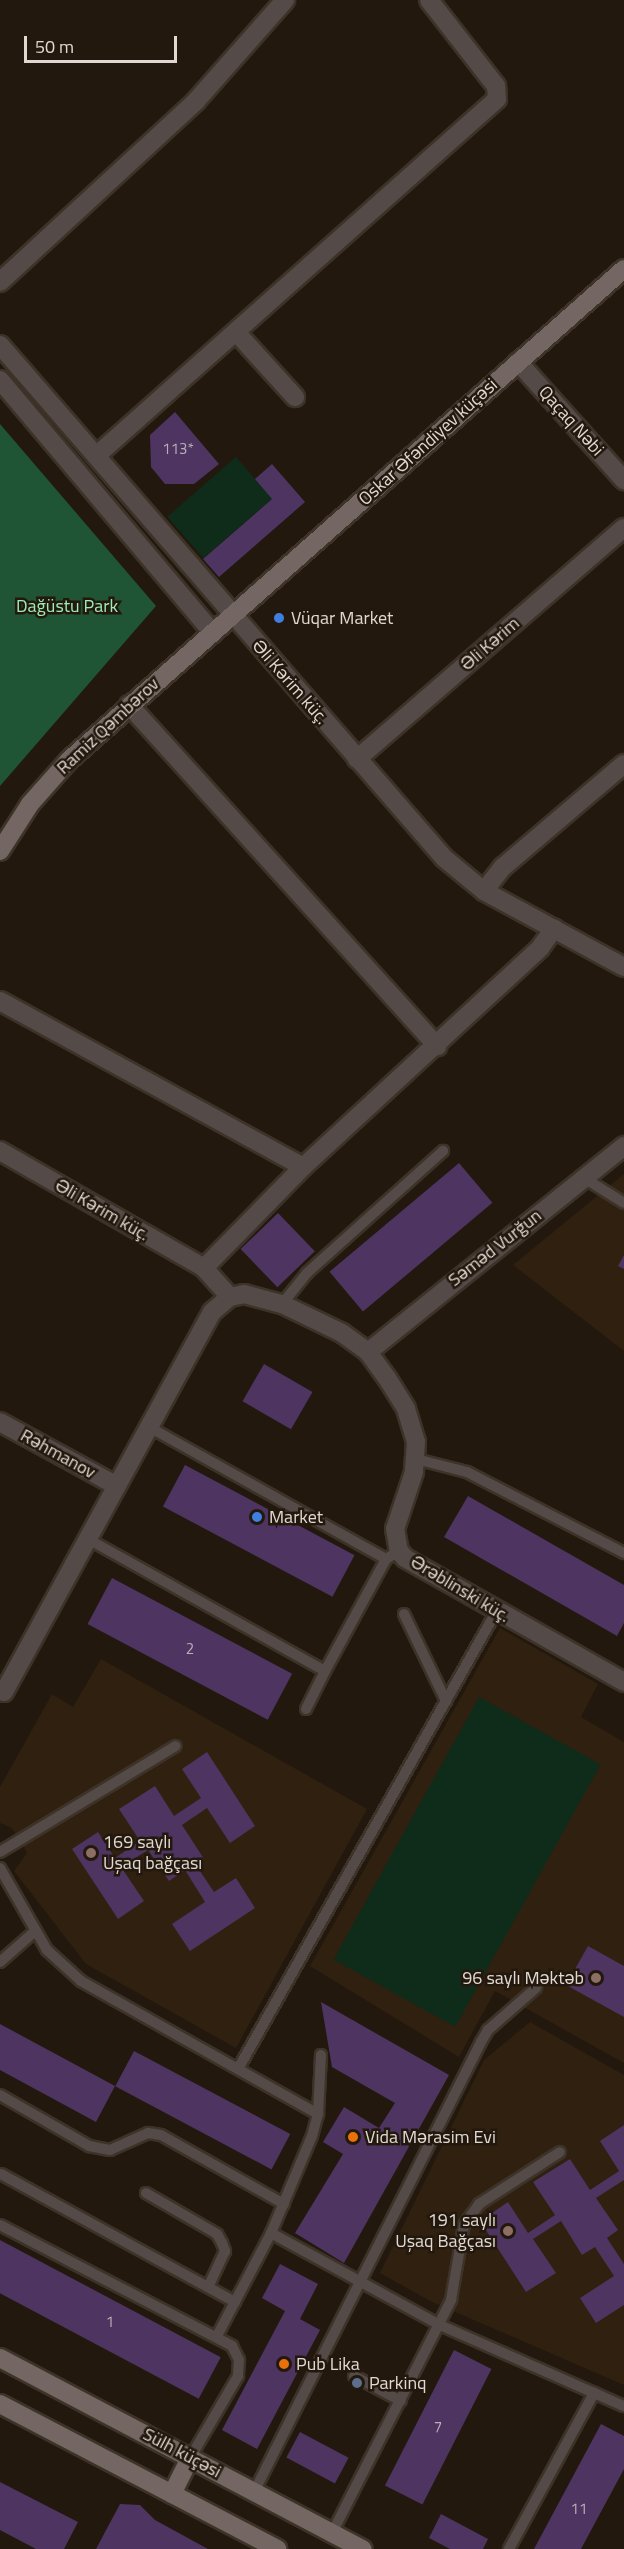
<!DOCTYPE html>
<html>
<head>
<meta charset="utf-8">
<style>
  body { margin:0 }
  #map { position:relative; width:624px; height:2549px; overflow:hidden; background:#23180d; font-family:"Titillium Web",sans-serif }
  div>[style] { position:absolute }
  .built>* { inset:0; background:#2f2010 }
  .green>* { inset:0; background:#0e2c19; transform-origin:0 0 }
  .forest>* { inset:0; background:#1f5534 }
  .building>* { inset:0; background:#4d3461; transform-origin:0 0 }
  .roads { filter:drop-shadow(2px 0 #3d3328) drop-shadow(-2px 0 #3d3328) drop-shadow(0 2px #3d3328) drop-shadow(0 -2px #3d3328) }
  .lane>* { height:10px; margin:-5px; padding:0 5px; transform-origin:5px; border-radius:5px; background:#544b49 }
  .street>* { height:18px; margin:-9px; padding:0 9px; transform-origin:9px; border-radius:9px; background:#544b49 }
  .secondary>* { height:18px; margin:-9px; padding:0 9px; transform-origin:9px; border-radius:9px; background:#746763 }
  .dots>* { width:16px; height:16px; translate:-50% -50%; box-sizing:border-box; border:3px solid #23180d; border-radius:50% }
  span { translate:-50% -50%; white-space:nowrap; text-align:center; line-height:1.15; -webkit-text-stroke:5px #23180d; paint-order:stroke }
  .number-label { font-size:15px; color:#bbafb5 }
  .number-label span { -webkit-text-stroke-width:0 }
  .street-label { font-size:18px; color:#e0d8d1 }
  .park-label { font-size:18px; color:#9cedb6 }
  .poi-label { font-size:18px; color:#e0d8d1 }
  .left { translate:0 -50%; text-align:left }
  .right { translate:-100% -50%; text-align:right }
  .scale { position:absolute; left:24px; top:36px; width:153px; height:27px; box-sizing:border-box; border:3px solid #e0d8d1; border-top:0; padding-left:8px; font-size:18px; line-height:21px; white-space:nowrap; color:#e0d8d1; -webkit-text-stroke:4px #23180d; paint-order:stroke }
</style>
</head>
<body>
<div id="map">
  <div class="built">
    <i style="clip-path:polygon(624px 1174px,624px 1351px,513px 1265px)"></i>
    <i style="clip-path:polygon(500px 1628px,598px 1684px,581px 1717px,624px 1742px,624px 2063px,495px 1991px,459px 2057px,310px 1966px)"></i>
    <i style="clip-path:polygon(101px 1659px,367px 1809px,236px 2048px,86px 1964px,14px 1871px,27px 1853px,12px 1828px,0 1823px,0 1787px,52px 1694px,73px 1707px)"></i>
    <i style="clip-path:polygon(530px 2022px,624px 2075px,624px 2385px,430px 2301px,380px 2273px,484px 2060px)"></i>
  </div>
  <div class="green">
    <i style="left:236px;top:457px;width:55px;height:91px;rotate:49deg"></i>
    <i style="left:479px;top:1697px;width:139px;height:300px;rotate:29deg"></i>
  </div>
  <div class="forest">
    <i style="clip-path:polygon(0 424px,156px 606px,0 786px)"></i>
  </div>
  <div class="building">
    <i style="clip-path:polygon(175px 412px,219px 464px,194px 484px,165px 484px,151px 467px,150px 435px)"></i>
    <i style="clip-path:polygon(272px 464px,305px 502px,219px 577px,203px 559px,272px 499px,255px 479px)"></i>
    <i style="left:459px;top:1163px;width:52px;height:169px;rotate:50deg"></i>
    <i style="left:278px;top:1213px;width:53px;height:52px;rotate:46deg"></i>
    <i style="clip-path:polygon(624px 1255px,624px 1269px,618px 1266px)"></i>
    <i style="left:264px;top:1364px;width:56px;height:43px;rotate:30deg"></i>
    <i style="left:185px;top:1465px;width:192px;height:47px;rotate:28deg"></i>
    <i style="clip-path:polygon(468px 1496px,624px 1585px,624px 1623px,617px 1636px,444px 1537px)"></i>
    <i style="left:112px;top:1578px;width:204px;height:52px;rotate:28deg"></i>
    <i style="clip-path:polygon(207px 1752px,255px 1826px,230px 1843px,207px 1808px,182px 1825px,204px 1859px,196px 1865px,214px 1892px,236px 1878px,255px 1908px,190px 1951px,172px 1924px,205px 1902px,185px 1870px,169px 1881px,148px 1850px,121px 1867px,144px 1901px,118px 1919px,72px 1849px,98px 1832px,115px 1858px,140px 1841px,119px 1809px,155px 1786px,174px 1816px,201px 1798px,182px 1769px)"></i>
    <i style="clip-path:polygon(588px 1946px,624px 1966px,624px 2017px,566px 1985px)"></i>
    <i style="clip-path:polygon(321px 2002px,449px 2075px,344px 2263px,295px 2233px,343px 2154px,323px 2142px,344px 2107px,379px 2128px,395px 2103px,332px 2067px)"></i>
    <i style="clip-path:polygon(0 2024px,115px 2086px,96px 2122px,0 2070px)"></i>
    <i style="left:134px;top:2051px;width:177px;height:40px;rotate:28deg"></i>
    <i style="clip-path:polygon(624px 2125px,624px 2180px,596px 2198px,618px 2230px,607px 2238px,624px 2264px,624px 2305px,596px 2323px,580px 2298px,614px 2276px,595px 2247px,582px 2255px,561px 2221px,533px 2239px,556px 2273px,526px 2292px,480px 2221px,508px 2202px,528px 2233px,555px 2215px,533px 2182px,570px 2159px,590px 2190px,619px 2171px,600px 2141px)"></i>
    <i style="left:0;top:2240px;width:250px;height:47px;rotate:28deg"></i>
    <i style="clip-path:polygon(280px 2264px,318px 2284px,300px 2319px,320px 2330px,257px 2449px,222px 2430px,285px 2311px,262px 2298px)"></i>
    <i style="left:454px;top:2350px;width:42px;height:152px;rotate:27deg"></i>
    <i style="clip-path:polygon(601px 2424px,624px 2436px,624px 2469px,581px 2549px,534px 2549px)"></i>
    <i style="left:300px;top:2432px;width:55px;height:29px;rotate:28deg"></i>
    <i style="clip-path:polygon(0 2482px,78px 2522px,64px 2549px,36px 2549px,0 2530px)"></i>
    <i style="clip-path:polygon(120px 2504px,140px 2505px,155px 2520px,208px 2549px,96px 2549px)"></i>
    <i style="clip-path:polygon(441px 2514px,488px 2539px,483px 2549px,450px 2549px,429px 2538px)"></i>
  </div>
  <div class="roads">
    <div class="lane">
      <i style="left:584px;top:1178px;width:47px;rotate:32deg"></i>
      <i style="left:282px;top:1304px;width:40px;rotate:-51deg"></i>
      <i style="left:307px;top:1273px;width:183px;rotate:-41.9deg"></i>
      <i style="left:149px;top:1427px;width:271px;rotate:29.1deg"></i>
      <i style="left:416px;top:1459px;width:53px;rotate:14.3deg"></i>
      <i style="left:467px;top:1472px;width:177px;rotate:27.3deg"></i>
      <i style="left:88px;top:1539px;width:271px;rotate:29.1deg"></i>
      <i style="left:325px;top:1671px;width:128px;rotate:-61.4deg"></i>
      <i style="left:386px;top:1559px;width:15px;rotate:-32deg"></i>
      <i style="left:404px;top:1614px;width:97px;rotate:64.2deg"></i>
      <i style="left:306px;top:1709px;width:42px;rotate:-63.4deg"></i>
      <i style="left:0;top:1852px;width:205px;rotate:-31.1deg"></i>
      <i style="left:0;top:1868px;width:95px;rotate:60.2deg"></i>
      <i style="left:47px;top:1950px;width:46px;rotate:42.4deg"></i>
      <i style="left:81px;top:1981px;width:272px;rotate:29.3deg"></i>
      <i style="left:0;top:1962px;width:45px;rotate:-41.4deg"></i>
      <i style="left:238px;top:2069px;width:525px;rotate:-60.55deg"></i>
      <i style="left:0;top:2095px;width:103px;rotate:29.8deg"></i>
      <i style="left:89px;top:2146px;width:21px;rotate:11deg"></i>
      <i style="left:110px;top:2150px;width:42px;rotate:-24.1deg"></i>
      <i style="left:148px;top:2133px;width:13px;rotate:9deg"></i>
      <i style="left:161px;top:2135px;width:141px;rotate:29.3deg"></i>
      <i style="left:1px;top:2174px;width:267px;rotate:28.7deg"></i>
      <i style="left:146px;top:2193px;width:82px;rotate:30deg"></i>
      <i style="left:217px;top:2234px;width:10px;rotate:61deg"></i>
      <i style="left:222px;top:2243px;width:9px;rotate:69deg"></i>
      <i style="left:225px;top:2251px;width:40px;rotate:115deg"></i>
      <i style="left:0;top:2225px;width:262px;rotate:27.5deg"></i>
      <i style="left:232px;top:2346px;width:16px;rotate:63deg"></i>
      <i style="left:239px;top:2360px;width:16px;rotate:94deg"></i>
      <i style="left:238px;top:2376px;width:95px;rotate:120.3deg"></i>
      <i style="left:271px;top:2233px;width:192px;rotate:28.6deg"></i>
      <i style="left:440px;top:2325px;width:201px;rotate:23.8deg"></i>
      <i style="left:217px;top:2336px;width:116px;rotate:-62.3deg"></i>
      <i style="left:271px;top:2233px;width:105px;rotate:-67.1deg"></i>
      <i style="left:312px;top:2136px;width:23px;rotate:-75deg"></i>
      <i style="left:318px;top:2114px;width:59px;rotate:-87.1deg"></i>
      <i style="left:354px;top:2376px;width:53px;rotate:28deg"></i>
      <i style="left:254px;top:2492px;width:504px;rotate:-63.23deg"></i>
      <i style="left:481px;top:2042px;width:14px;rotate:-60deg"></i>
      <i style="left:488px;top:2030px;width:64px;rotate:-41.2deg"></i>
      <i style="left:332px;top:2533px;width:262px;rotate:-62.9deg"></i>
      <i style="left:451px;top:2300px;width:76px;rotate:-80.2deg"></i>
      <i style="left:464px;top:2225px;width:26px;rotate:-54deg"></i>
      <i style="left:479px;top:2204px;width:96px;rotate:-32.7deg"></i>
      <i style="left:509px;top:2549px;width:178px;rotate:-61.4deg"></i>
    </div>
    <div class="street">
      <i style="left:0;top:282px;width:267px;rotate:-42.7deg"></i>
      <i style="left:196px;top:101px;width:135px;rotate:-48.6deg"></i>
      <i style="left:236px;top:332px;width:88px;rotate:47.8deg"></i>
      <i style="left:0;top:345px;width:678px;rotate:49.12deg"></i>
      <i style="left:444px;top:858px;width:52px;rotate:39.5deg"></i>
      <i style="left:484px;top:891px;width:159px;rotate:28.5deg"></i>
      <i style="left:518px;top:362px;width:159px;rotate:48.1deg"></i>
      <i style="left:0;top:380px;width:331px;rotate:49.9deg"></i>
      <i style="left:96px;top:456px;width:537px;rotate:-41.68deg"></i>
      <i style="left:497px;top:99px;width:13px;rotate:-94deg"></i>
      <i style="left:496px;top:86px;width:109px;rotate:-127.9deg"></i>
      <i style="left:129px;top:705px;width:460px;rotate:47.9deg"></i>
      <i style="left:357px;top:759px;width:353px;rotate:-40.9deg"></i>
      <i style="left:484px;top:891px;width:31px;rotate:-52deg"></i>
      <i style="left:503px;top:867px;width:159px;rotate:-40.4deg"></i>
      <i style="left:0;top:1001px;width:345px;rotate:28.7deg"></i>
      <i style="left:0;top:1151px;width:235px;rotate:29.8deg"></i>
      <i style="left:230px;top:1297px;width:39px;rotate:-132deg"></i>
      <i style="left:204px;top:1268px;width:141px;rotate:-45.6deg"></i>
      <i style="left:303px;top:1167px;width:323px;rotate:-42.7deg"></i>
      <i style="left:540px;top:948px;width:24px;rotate:-54deg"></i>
      <i style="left:368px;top:1352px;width:329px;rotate:-38.8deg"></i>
      <i style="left:0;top:1422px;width:133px;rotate:28.7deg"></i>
      <i style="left:0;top:1690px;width:4px;rotate:27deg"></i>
      <i style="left:4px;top:1692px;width:433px;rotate:-61.3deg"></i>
      <i style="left:212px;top:1312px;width:23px;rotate:-40deg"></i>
      <i style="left:230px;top:1297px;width:14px;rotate:-12deg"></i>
      <i style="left:244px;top:1294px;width:39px;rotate:15deg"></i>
      <i style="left:282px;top:1304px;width:67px;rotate:25.8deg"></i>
      <i style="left:342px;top:1333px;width:32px;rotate:36deg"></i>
      <i style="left:368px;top:1352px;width:32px;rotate:54deg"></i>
      <i style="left:387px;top:1378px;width:36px;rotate:58deg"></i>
      <i style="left:406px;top:1409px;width:34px;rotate:73deg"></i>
      <i style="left:416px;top:1442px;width:30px;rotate:94deg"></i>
      <i style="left:414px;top:1472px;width:60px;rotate:108.4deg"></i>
      <i style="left:395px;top:1529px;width:22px;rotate:80deg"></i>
      <i style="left:399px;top:1551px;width:9px;rotate:49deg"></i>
      <i style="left:405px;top:1558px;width:252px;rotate:29.5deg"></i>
    </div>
    <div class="secondary">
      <i style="left:0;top:851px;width:56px;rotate:-57.4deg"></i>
      <i style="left:30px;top:804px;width:59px;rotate:-48.4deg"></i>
      <i style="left:69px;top:760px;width:741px;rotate:-41.5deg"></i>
      <i style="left:0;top:2358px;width:410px;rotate:27.8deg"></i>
      <i style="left:0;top:2404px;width:313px;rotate:27.6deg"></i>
      <i style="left:172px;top:2494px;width:40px;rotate:-63.4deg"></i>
    </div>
  </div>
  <div class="dots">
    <i style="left:279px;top:618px;background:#3f7fe0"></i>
    <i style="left:257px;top:1517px;background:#3f7fe0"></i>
    <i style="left:91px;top:1853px;background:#8d6e63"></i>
    <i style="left:596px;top:1978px;background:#8d6e63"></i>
    <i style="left:353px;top:2137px;background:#e8710a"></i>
    <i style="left:508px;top:2231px;background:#8d6e63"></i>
    <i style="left:284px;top:2364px;background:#e8710a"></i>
    <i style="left:357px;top:2383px;background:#5c6f8a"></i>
  </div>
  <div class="number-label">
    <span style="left:178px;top:449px">113*</span>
    <span style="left:190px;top:1649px">2</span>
    <span style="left:110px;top:2322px">1</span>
    <span style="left:438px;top:2427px">7</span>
    <span style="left:579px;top:2509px">11</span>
  </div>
  <div class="street-label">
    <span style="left:571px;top:421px;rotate:48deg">Qaçaq Nəbi</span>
    <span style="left:428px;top:442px;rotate:-42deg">Oskar Əfəndiyev küçəsi</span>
    <span style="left:490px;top:644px;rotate:-41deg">Əli Kərim</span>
    <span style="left:290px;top:682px;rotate:49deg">Əli Kərim küç.</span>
    <span style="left:108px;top:726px;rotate:-43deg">Ramiz Qəmbərov</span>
    <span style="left:102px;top:1210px;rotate:30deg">Əli Kərim küç.</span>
    <span style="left:495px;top:1248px;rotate:-38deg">Səməd Vurğun</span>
    <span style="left:58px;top:1454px;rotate:29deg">Rəhmanov</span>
    <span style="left:460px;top:1589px;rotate:31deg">Ərəblinski küç.</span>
    <span style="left:182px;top:2453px;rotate:28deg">Sülh küçəsi</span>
  </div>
  <div class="park-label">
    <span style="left:67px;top:606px">Dağüstu Park</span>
  </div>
  <div class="poi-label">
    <span class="left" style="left:291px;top:618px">Vüqar Market</span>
    <span class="left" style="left:269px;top:1517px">Market</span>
    <span class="left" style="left:103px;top:1853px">169 saylı<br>Uşaq bağçası</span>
    <span class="right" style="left:584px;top:1978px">96 saylı Məktəb</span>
    <span class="left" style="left:365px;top:2137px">Vida Mərasim Evi</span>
    <span class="right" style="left:496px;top:2231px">191 saylı<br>Uşaq Bağçası</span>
    <span class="left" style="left:296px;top:2364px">Pub Lika</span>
    <span class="left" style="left:369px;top:2383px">Parkinq</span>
  </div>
  <div class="scale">50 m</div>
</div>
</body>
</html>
